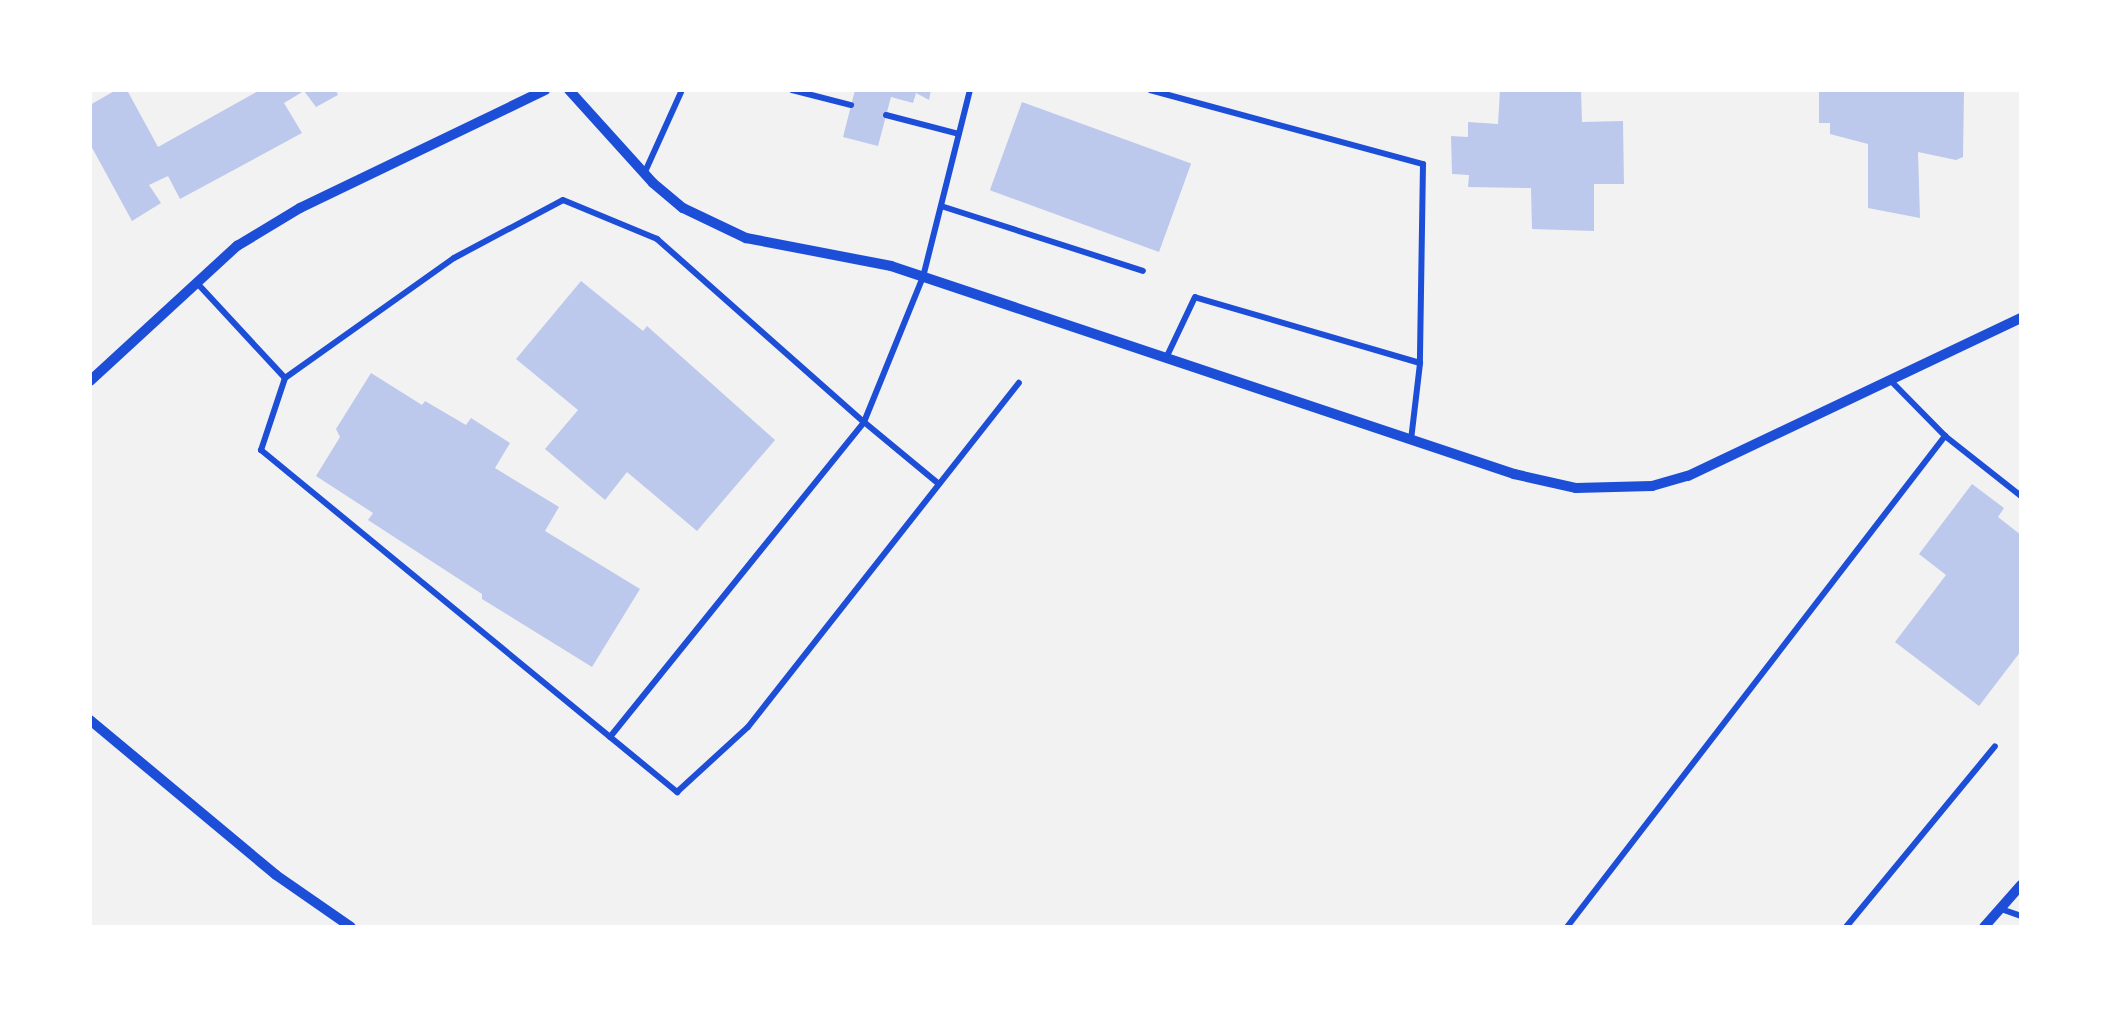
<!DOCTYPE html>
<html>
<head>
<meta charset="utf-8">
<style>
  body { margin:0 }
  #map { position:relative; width:2111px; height:1017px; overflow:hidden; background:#f2f2f2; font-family:"Varela Round",sans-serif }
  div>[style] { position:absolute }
  .building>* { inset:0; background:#bdc9ec; transform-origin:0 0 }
  .service>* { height:6px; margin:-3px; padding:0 3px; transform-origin:3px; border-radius:3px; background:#1d4ed8 }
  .minor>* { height:10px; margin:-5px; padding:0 5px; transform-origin:5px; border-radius:5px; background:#1d4ed8 }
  span { translate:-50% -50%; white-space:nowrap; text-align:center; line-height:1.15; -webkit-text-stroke:10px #fff; paint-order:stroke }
  .frame { position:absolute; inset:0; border:92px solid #fff; pointer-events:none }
</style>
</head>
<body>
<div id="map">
  <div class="building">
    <i style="clip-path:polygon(116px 90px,127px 90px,158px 147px,260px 90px,336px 90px,338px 95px,316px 107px,304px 91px,284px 103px,302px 133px,180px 199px,168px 176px,149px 185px,161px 203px,132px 221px,90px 144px,90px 105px)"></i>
    <i style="clip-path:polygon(855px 90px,931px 90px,929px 100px,916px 93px,913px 103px,891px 97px,878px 146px,843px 137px)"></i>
    <i style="clip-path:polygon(1500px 90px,1581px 90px,1582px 122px,1623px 121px,1624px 184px,1594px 184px,1594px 231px,1532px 229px,1531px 188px,1468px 187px,1469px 175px,1452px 174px,1451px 136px,1468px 137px,1468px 122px,1498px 124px)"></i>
    <i style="clip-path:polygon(1819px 90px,1964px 90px,1963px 157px,1956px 160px,1918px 152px,1920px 218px,1868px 208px,1868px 144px,1830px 134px,1830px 123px,1819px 123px)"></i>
    <i style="left:1022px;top:102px;width:180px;height:94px;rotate:20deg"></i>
    <i style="clip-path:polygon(581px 281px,643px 331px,647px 326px,775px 440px,697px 531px,627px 472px,605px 500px,545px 449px,578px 410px,516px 359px)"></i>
    <i style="clip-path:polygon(371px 373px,422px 405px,425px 401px,466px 425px,471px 418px,510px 443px,495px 468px,559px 507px,545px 531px,640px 589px,592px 667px,482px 599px,482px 594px,368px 520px,373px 513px,316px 476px,340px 437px,336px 429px)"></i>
    <i style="clip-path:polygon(1972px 484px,2004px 508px,1998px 517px,2021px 535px,2021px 651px,1979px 706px,1895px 642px,1946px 575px,1919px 554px)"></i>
  </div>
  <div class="service">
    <i style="left:792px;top:90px;width:61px;rotate:14.3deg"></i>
    <i style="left:1150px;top:90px;width:283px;rotate:15.2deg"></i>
    <i style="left:1423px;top:164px;width:199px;rotate:90.9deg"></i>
    <i style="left:1420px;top:363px;width:234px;rotate:-163.7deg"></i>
    <i style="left:1195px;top:297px;width:68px;rotate:115.4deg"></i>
    <i style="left:886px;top:115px;width:75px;rotate:14.6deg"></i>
    <i style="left:644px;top:174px;width:92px;rotate:-65.7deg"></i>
    <i style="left:941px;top:206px;width:212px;rotate:17.8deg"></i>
    <i style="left:197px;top:283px;width:129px;rotate:47.2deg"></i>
    <i style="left:285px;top:378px;width:76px;rotate:108.4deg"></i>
    <i style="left:261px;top:450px;width:539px;rotate:39.42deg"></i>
    <i style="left:677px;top:792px;width:96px;rotate:-42.5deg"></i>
    <i style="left:748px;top:727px;width:438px;rotate:-51.8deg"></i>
    <i style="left:285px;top:378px;width:207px;rotate:-35.4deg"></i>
    <i style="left:454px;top:258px;width:123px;rotate:-28deg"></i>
    <i style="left:563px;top:200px;width:102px;rotate:22.5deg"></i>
    <i style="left:657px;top:239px;width:276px;rotate:41.5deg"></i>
    <i style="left:864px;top:422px;width:157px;rotate:-67.9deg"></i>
    <i style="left:923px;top:277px;width:193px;rotate:-75.9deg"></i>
    <i style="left:1891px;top:381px;width:77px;rotate:45.5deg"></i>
    <i style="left:1945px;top:436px;width:97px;rotate:38.3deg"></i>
    <i style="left:1411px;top:440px;width:78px;rotate:-83.3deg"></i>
    <i style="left:610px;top:737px;width:405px;rotate:-51.1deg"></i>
    <i style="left:864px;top:422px;width:97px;rotate:39.6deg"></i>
    <i style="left:2001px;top:909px;width:21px;rotate:19deg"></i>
    <i style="left:1567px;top:927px;width:620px;rotate:-52.41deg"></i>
    <i style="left:1846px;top:927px;width:234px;rotate:-50.5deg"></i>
  </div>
  <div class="minor">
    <i style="left:569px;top:90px;width:125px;rotate:47.9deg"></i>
    <i style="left:653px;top:183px;width:39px;rotate:40deg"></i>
    <i style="left:683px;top:208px;width:70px;rotate:25.5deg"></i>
    <i style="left:746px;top:238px;width:148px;rotate:10.9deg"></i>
    <i style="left:891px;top:266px;width:657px;rotate:18.46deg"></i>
    <i style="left:1514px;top:474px;width:64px;rotate:12.7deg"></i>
    <i style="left:1576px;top:488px;width:76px;rotate:-1.5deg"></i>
    <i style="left:1652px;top:486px;width:37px;rotate:-16deg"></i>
    <i style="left:1688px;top:476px;width:369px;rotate:-25.4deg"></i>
    <i style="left:90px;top:381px;width:200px;rotate:-42.6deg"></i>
    <i style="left:237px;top:246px;width:74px;rotate:-31.1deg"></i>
    <i style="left:300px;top:208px;width:272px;rotate:-25.7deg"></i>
    <i style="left:90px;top:720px;width:242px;rotate:39.8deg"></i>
    <i style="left:276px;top:875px;width:91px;rotate:34.7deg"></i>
    <i style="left:1984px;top:927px;width:56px;rotate:-48.6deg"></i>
  </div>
  <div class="frame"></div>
</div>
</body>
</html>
